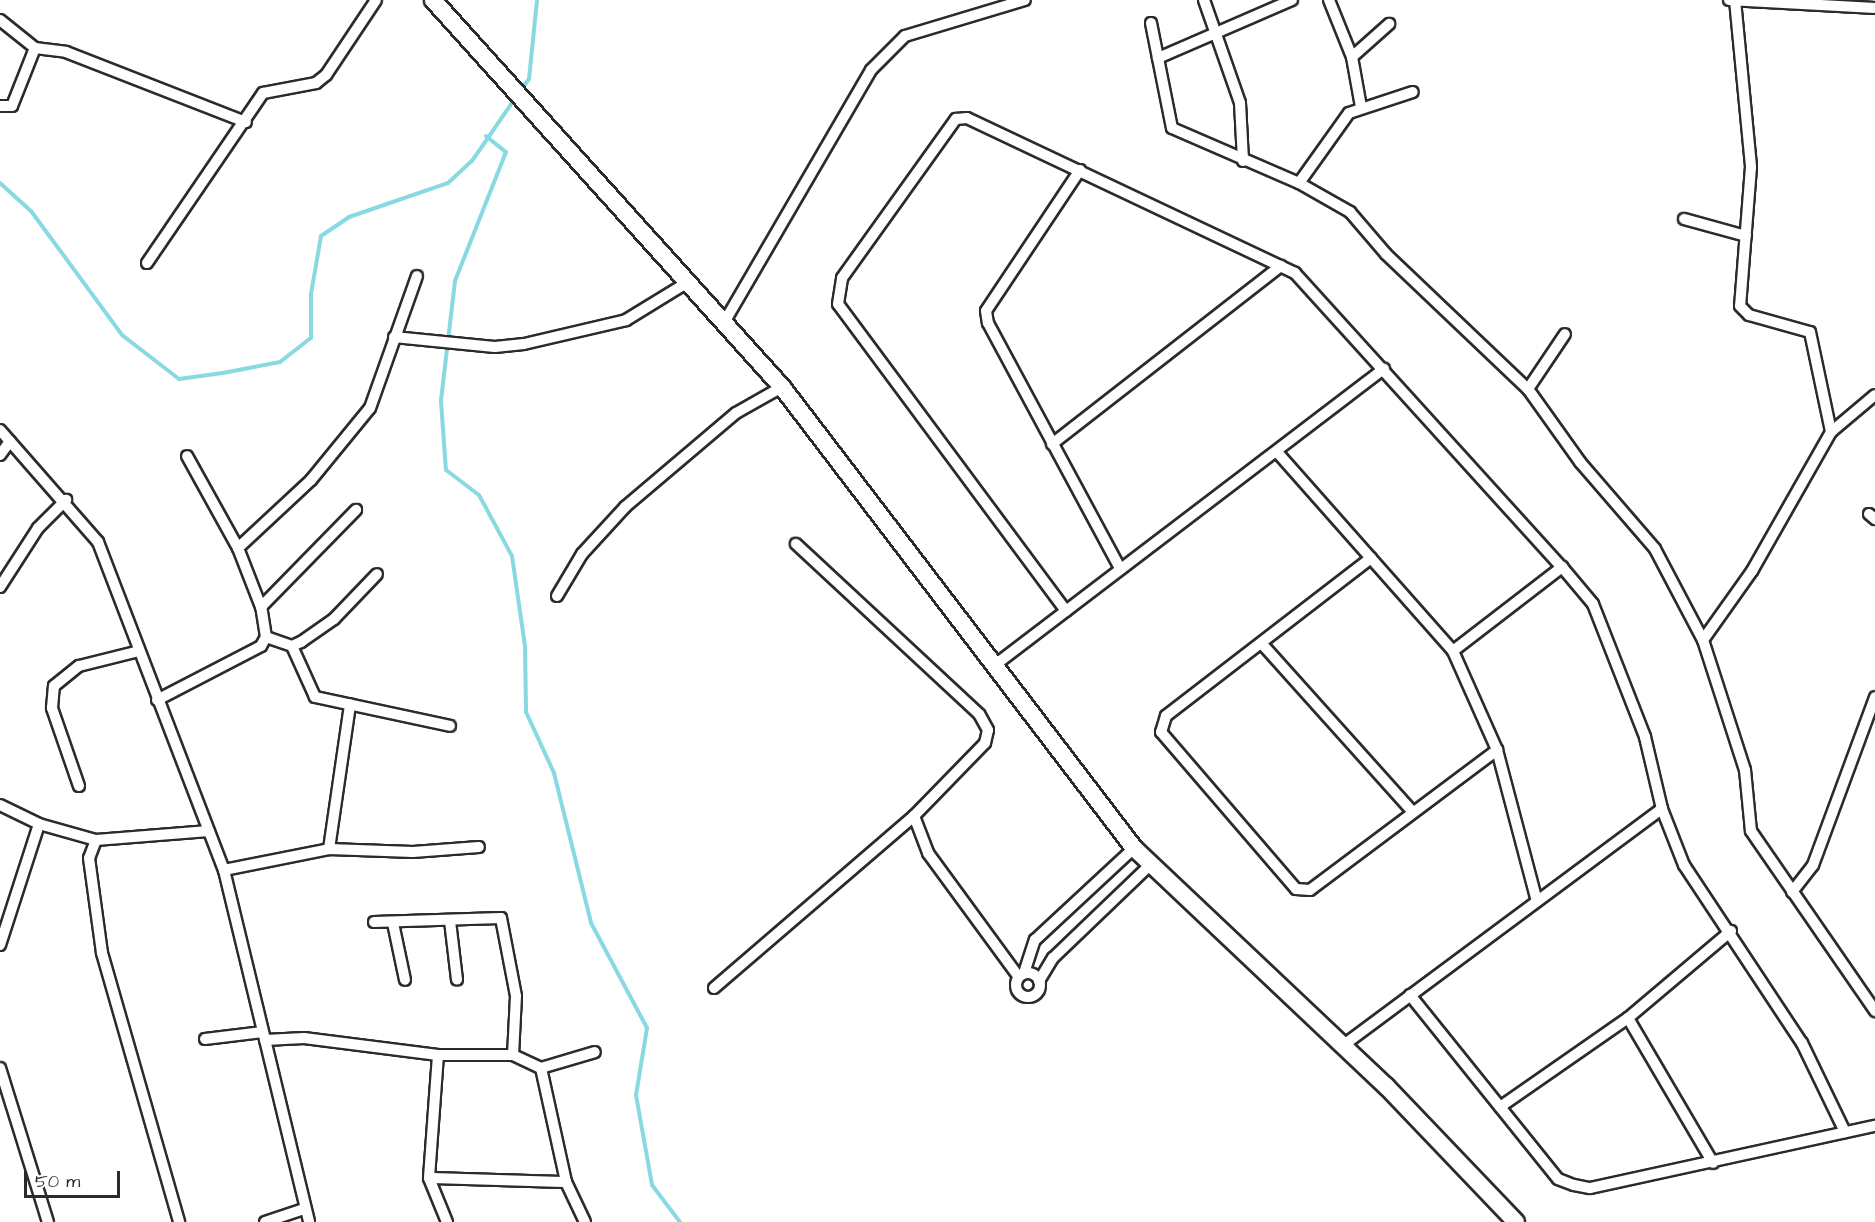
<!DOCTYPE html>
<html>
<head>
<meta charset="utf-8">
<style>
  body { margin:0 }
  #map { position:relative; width:1875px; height:1222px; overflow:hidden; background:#fff; font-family:"Architects Daughter",sans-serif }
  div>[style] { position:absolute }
  .stream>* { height:4px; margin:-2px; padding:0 2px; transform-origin:2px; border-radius:2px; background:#88d9e1 }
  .roads { filter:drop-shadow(2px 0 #2b2b2b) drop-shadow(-2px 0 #2b2b2b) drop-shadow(0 2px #2b2b2b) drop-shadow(0 -2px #2b2b2b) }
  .street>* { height:10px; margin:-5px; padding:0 5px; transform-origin:5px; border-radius:5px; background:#fff }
  .street>.ring { margin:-5px; padding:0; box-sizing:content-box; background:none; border:10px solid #fff; border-radius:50% }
  .secondary>* { height:16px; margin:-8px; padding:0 8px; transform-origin:8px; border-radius:8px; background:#fff }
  span { translate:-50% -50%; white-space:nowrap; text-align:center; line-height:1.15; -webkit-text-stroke:6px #fff; paint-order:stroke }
  .scale { position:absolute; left:24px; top:1171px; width:96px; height:27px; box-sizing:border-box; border:3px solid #2b2b2b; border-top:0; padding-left:8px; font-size:18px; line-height:21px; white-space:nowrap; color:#2b2b2b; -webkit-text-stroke:4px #fff; paint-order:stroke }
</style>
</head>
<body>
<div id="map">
  <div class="stream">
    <i style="left:520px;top:91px;width:15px;rotate:-53deg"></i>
    <i style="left:529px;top:79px;width:79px;rotate:-84.2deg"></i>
    <i style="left:486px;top:136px;width:26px;rotate:39deg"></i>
    <i style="left:506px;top:152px;width:139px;rotate:111.6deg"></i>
    <i style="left:455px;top:281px;width:121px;rotate:96.7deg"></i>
    <i style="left:441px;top:401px;width:69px;rotate:85.9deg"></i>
    <i style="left:446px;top:470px;width:41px;rotate:37.1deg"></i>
    <i style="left:479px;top:495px;width:69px;rotate:61.6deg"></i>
    <i style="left:512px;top:556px;width:91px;rotate:81.8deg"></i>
    <i style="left:525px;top:646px;width:66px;rotate:89.1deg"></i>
    <i style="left:526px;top:712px;width:67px;rotate:65.3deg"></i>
    <i style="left:554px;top:773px;width:154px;rotate:76.1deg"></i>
    <i style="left:591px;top:923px;width:119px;rotate:61.9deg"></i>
    <i style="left:647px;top:1028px;width:68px;rotate:99.3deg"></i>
    <i style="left:636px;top:1095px;width:91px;rotate:79.9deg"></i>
    <i style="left:652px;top:1185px;width:46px;rotate:52.9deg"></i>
    <i style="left:0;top:183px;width:42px;rotate:42.1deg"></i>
    <i style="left:31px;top:211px;width:154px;rotate:53.7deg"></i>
    <i style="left:122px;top:335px;width:72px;rotate:37.7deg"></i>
    <i style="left:179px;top:379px;width:44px;rotate:-7.8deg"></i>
    <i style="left:223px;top:373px;width:58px;rotate:-10.9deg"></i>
    <i style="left:280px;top:362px;width:39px;rotate:-38deg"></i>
    <i style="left:311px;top:338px;width:44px;rotate:-90deg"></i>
    <i style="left:311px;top:294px;width:59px;rotate:-80.2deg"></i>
    <i style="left:321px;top:236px;width:34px;rotate:-34deg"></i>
    <i style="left:349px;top:217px;width:105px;rotate:-19deg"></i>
    <i style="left:448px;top:183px;width:33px;rotate:-43deg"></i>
    <i style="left:472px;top:161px;width:78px;rotate:-55.5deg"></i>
  </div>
  <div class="roads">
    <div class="street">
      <i style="left:1204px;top:0;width:109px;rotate:70.7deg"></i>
      <i style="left:1240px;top:103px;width:58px;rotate:87deg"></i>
      <i style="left:1329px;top:0;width:61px;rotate:68deg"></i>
      <i style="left:1352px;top:57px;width:51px;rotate:79.8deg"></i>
      <i style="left:1729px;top:0;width:146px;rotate:3.1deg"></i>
      <i style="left:1735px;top:0;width:168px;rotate:84.5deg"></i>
      <i style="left:1751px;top:167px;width:139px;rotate:94.5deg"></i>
      <i style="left:1740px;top:306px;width:13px;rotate:45deg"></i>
      <i style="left:1749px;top:315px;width:63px;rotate:15.6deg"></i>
      <i style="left:1810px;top:332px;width:102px;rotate:78.1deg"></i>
      <i style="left:0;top:20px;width:45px;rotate:38.7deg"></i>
      <i style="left:35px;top:48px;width:31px;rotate:7deg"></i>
      <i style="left:66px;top:52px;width:193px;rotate:21.3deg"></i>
      <i style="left:1151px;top:23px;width:107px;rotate:78.7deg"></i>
      <i style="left:1172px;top:128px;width:138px;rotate:23.4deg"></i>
      <i style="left:1299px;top:183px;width:59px;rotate:29.6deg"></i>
      <i style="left:1350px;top:212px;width:55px;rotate:49.4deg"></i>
      <i style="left:1386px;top:254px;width:196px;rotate:43.6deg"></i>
      <i style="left:1528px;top:389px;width:90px;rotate:54.5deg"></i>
      <i style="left:1580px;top:462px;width:115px;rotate:49.2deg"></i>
      <i style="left:1655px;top:549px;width:103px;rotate:62.2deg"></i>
      <i style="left:1703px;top:640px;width:137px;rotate:72.1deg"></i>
      <i style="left:1745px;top:770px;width:61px;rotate:84.4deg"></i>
      <i style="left:1751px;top:831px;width:219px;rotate:55.4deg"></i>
      <i style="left:1352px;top:57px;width:50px;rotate:-41.7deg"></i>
      <i style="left:1158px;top:58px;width:146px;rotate:-23.4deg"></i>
      <i style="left:0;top:106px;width:12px"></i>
      <i style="left:12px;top:106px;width:62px;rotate:-68.4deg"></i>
      <i style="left:1080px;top:170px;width:169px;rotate:123.7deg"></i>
      <i style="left:986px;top:311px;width:12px;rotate:81deg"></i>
      <i style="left:988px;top:323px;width:278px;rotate:61.7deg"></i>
      <i style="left:1299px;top:183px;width:86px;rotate:-54.5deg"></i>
      <i style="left:1349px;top:113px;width:67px;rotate:-18.2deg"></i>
      <i style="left:1684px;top:219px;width:64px;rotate:15.3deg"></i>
      <i style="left:147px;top:263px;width:206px;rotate:-55.7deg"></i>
      <i style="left:263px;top:93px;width:54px;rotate:-10.7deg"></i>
      <i style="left:316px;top:83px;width:13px;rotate:-39deg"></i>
      <i style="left:326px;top:75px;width:90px;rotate:-56.3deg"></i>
      <i style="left:725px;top:321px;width:290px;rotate:-59.8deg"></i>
      <i style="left:871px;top:70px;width:48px;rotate:-45deg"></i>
      <i style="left:905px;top:36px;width:125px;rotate:-16.7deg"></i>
      <i style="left:394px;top:337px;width:101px;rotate:5.7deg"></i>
      <i style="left:495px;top:347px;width:29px;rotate:-6deg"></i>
      <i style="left:524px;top:344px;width:105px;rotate:-13.2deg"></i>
      <i style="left:626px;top:320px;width:73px;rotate:-31.5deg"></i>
      <i style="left:1528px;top:389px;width:66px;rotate:-56.1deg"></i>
      <i style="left:0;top:430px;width:149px;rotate:48.8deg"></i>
      <i style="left:98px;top:542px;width:351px;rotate:69deg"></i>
      <i style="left:224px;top:870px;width:362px;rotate:76.4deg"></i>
      <i style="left:1052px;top:444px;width:290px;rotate:-37.9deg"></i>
      <i style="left:1277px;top:452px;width:266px;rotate:48.5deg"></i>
      <i style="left:1453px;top:651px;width:108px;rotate:66deg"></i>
      <i style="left:1497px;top:750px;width:156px;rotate:75.2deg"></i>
      <i style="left:0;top:455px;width:17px;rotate:-54deg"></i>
      <i style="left:1869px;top:514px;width:8px;rotate:40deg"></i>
      <i style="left:238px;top:548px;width:100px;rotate:-43deg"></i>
      <i style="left:311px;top:480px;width:93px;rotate:-50.7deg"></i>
      <i style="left:370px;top:408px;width:140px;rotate:-70.4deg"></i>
      <i style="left:1371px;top:558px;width:259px;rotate:142.4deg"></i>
      <i style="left:1166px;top:716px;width:17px;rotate:107deg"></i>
      <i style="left:1161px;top:732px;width:207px;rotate:49.3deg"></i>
      <i style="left:1296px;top:889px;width:14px;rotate:4deg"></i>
      <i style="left:1310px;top:890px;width:234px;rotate:-36.8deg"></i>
      <i style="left:0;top:587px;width:70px;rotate:-57.2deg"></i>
      <i style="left:38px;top:528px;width:40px;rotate:-45deg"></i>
      <i style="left:557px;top:596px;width:49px;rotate:-59.2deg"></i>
      <i style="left:582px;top:554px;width:64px;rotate:-47.5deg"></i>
      <i style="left:625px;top:507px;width:145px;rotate:-40.3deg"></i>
      <i style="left:736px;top:413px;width:53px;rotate:-29.5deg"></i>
      <i style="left:261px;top:607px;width:136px;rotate:-45.6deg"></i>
      <i style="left:1066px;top:611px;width:382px;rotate:-126.6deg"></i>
      <i style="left:838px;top:304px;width:26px;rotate:-81deg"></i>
      <i style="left:842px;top:278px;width:196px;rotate:-54.4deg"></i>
      <i style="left:956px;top:119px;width:11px;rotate:-5deg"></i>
      <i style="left:967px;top:118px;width:363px;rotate:25.3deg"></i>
      <i style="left:1295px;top:273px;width:397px;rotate:47.8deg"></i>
      <i style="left:1562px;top:567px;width:48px;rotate:50deg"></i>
      <i style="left:1593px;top:604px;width:143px;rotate:68.6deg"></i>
      <i style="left:1645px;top:737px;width:74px;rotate:76.7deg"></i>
      <i style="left:1662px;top:809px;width:60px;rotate:68.6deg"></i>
      <i style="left:1684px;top:865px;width:214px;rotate:56.5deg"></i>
      <i style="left:1802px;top:1043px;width:99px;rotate:64.2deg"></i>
      <i style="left:266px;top:637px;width:28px;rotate:19deg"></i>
      <i style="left:292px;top:646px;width:10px;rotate:-24deg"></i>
      <i style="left:301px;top:642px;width:40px;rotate:-34.9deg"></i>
      <i style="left:334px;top:619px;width:62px;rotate:-46.3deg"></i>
      <i style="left:1703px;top:640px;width:85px;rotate:-54.6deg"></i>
      <i style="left:1752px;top:571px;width:160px;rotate:-60.4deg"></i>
      <i style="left:1831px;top:432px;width:57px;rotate:-40.1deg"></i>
      <i style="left:1263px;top:645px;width:224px;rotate:48.1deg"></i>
      <i style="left:292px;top:646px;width:56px;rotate:65.7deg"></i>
      <i style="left:315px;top:697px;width:138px;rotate:12.1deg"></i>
      <i style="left:1453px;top:651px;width:138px;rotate:-37.6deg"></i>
      <i style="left:995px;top:665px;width:489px;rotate:-37.3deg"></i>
      <i style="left:157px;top:700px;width:117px;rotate:-27.4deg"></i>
      <i style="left:261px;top:646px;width:10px;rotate:-61deg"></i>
      <i style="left:266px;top:637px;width:30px;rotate:-99deg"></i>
      <i style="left:261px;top:607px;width:63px;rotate:-111.3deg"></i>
      <i style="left:238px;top:548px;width:105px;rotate:-119deg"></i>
      <i style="left:79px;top:786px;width:83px;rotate:-109.1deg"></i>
      <i style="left:52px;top:708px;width:22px;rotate:-85deg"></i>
      <i style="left:54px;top:686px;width:32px;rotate:-39deg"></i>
      <i style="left:79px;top:666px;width:62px;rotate:-14deg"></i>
      <i style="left:0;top:805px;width:43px;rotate:26deg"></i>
      <i style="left:39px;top:824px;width:59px;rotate:15.7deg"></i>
      <i style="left:96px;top:840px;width:113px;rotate:-4.6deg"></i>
      <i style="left:914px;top:816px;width:40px;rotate:69deg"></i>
      <i style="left:928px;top:853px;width:152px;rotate:53.8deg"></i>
      <i style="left:96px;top:840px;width:19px;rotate:111deg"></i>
      <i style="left:89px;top:858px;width:96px;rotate:82.2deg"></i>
      <i style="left:102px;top:953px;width:280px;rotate:74deg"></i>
      <i style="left:329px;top:849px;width:146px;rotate:-81.7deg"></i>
      <i style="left:224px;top:870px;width:107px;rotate:-11.3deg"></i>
      <i style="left:329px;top:849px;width:84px;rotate:2deg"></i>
      <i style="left:413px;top:852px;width:66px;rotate:-4.3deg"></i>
      <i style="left:1792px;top:892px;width:34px;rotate:-52deg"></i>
      <i style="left:1813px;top:865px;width:179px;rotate:-69.7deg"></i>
      <i style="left:450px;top:921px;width:59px;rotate:83.2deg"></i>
      <i style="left:374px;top:922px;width:127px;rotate:-1.8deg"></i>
      <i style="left:501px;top:918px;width:79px;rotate:79.1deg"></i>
      <i style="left:516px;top:996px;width:59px;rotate:92.9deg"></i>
      <i style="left:393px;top:923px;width:58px;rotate:78.1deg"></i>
      <i style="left:0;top:945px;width:127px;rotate:-72.1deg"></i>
      <i class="ring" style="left:1016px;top:973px;width:14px;height:14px"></i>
      <i style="left:1024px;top:973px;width:35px;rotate:-72deg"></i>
      <i style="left:1035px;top:940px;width:135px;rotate:-42.9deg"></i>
      <i style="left:1039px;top:981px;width:27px;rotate:-59deg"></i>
      <i style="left:1053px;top:958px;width:134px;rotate:-43.8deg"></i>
      <i style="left:714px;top:988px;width:264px;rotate:-40.7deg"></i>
      <i style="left:914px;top:816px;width:102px;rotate:-45.8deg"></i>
      <i style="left:985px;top:743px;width:13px;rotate:-77deg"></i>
      <i style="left:988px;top:730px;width:18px;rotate:-119deg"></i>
      <i style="left:979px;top:714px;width:250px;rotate:-137.1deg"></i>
      <i style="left:1410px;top:995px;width:236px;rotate:51.2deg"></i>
      <i style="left:1558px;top:1179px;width:17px;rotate:21deg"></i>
      <i style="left:1574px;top:1185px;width:16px;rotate:11deg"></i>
      <i style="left:1590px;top:1188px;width:292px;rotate:-12.3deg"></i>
      <i style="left:1628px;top:1018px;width:168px;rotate:59.6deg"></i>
      <i style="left:205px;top:1039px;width:58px;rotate:-6.9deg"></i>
      <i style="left:265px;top:1040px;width:39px;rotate:-3deg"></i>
      <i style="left:304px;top:1038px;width:135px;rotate:7.2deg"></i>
      <i style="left:438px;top:1055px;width:75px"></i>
      <i style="left:513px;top:1055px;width:31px;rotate:25deg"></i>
      <i style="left:541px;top:1068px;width:56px;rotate:-16.5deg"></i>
      <i style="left:1341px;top:1047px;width:400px;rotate:-36.6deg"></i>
      <i style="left:438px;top:1055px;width:123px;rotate:94.2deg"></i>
      <i style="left:429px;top:1178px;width:48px;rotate:67.8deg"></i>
      <i style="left:0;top:1068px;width:161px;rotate:72.7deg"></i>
      <i style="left:541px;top:1068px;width:117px;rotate:77.6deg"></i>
      <i style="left:566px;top:1182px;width:44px;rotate:64.6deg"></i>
      <i style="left:1500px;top:1107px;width:156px;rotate:-34.8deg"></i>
      <i style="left:1628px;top:1018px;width:135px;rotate:-40.2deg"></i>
      <i style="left:429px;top:1178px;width:137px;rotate:1.7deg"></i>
      <i style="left:265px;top:1222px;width:41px;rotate:-18.4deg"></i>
    </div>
    <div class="secondary">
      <i style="left:433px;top:0;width:521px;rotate:47.96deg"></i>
      <i style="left:782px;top:387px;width:580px;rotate:52.64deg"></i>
      <i style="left:1134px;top:848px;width:347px;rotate:43.4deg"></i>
      <i style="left:1386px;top:1086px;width:188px;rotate:46.3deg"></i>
    </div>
  </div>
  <div class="scale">50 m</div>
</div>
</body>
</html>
